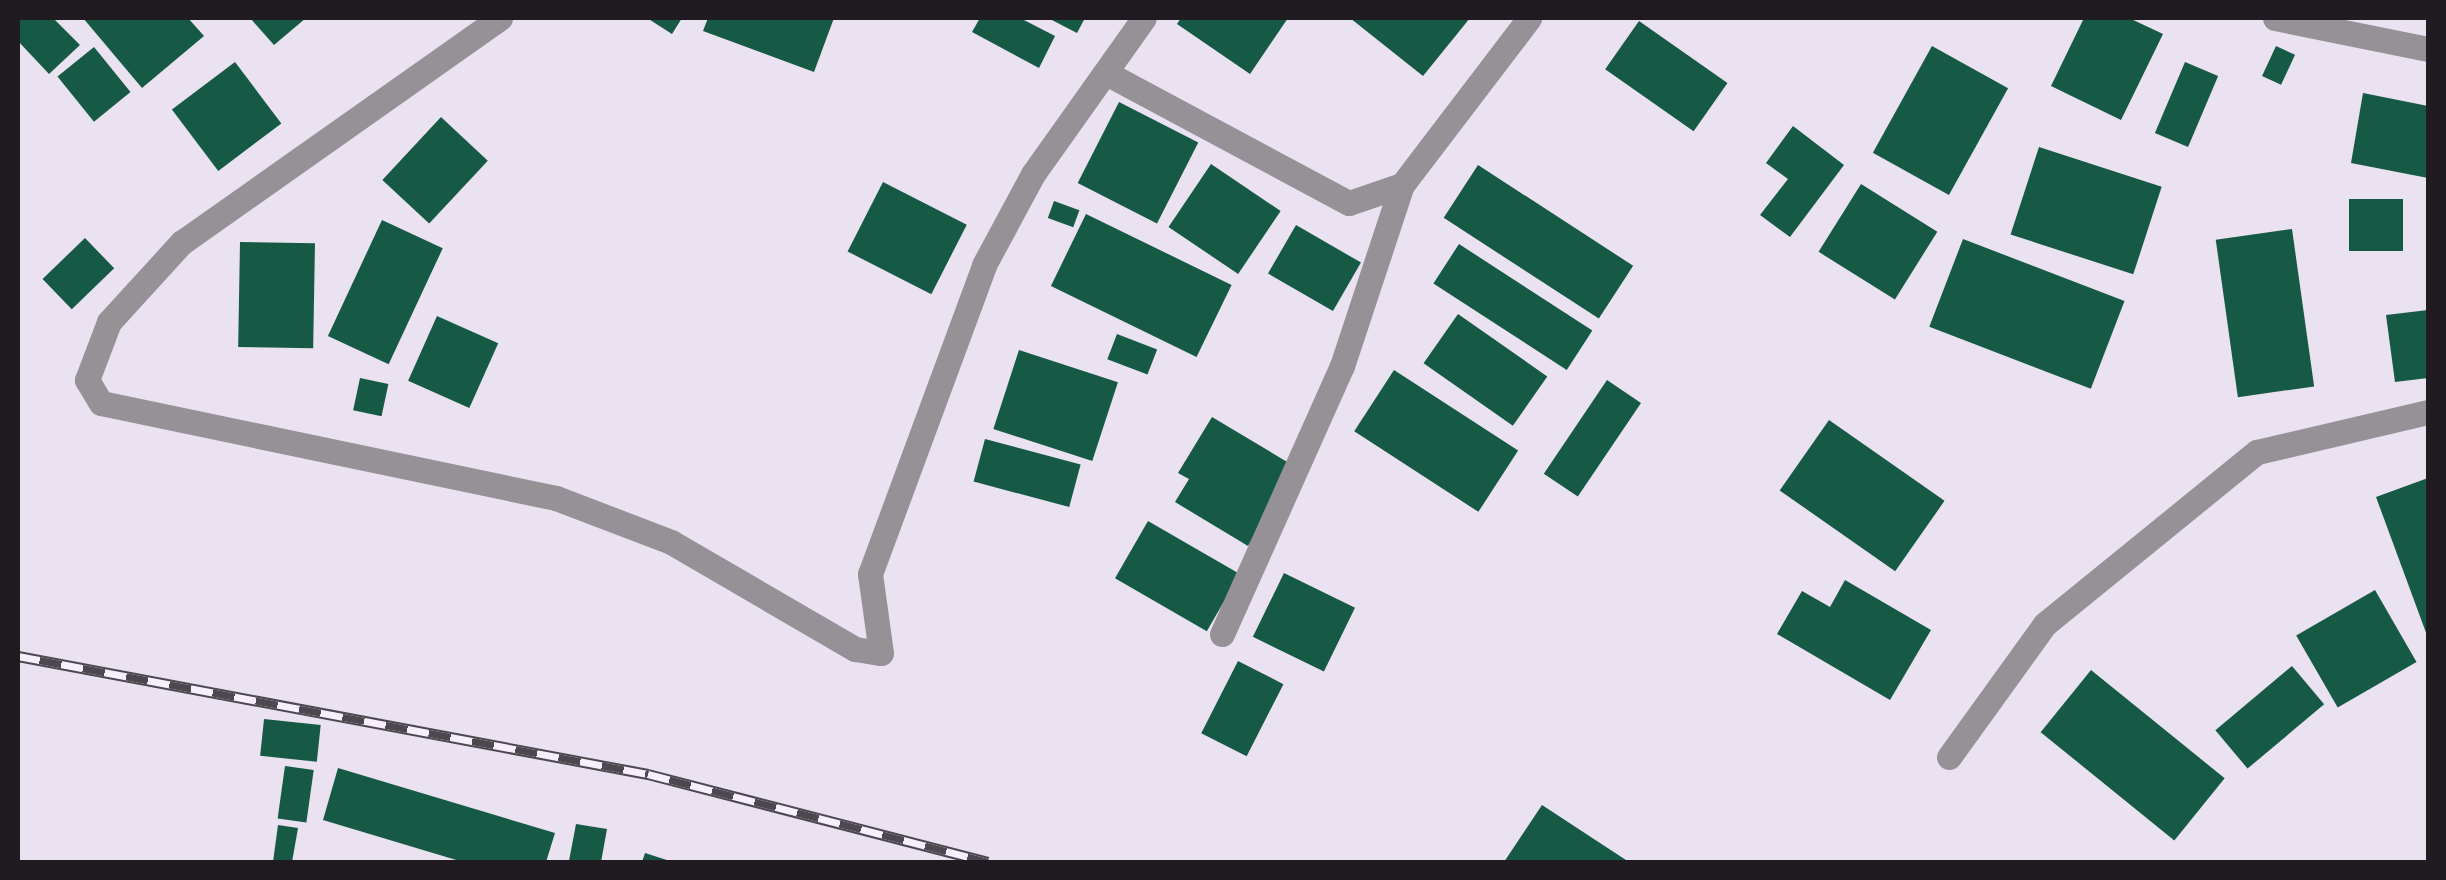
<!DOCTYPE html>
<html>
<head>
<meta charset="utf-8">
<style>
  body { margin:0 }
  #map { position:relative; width:2446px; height:880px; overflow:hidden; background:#eae1f1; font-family:"DejaVu Sans",sans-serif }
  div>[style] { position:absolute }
  .building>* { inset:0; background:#165945; transform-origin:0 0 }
  .street>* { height:25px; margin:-12.5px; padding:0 12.5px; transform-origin:12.5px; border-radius:12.5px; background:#959197 }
  .rail>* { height:11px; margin-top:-5.5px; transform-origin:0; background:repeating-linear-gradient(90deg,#f7eefe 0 22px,#4d4850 0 44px); box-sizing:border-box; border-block:2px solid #4d4850 }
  span { translate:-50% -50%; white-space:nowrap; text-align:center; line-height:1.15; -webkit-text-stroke:10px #f7eefe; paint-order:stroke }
  .frame { position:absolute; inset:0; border:20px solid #1f1b21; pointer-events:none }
</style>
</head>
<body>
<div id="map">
  <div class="building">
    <i style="clip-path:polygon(18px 18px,53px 18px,80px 45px,49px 74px,18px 41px)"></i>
    <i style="clip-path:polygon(83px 18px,188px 18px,204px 36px,142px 88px)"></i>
    <i style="clip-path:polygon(250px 18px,306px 18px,274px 45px)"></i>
    <i style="clip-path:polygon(647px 18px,682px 18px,672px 34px)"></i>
    <i style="clip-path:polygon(708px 18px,834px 18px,814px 72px,703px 31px)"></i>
    <i style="clip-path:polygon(980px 18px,1020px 18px,1055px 36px,1039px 68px,972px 32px)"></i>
    <i style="clip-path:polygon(1048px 18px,1085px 18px,1077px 33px)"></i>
    <i style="clip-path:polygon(1181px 18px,1288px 18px,1250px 74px,1177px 24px)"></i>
    <i style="clip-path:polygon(1350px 18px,1470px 18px,1423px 76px)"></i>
    <i style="clip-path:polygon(2084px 18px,2129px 18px,2163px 34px,2121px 120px,2051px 86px)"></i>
    <i style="left:1639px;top:21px;width:108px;height:59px;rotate:35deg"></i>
    <i style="left:1932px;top:46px;width:87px;height:122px;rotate:29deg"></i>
    <i style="left:2276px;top:46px;width:21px;height:33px;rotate:25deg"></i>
    <i style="left:94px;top:47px;width:58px;height:47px;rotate:51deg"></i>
    <i style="left:235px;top:62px;width:77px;height:79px;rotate:53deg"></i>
    <i style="left:2185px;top:62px;width:36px;height:77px;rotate:23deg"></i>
    <i style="clip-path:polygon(2363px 93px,2428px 106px,2428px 178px,2351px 163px)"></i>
    <i style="left:1119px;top:102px;width:89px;height:91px;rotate:27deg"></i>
    <i style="left:441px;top:117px;width:64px;height:86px;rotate:43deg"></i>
    <i style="clip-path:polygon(1793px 126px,1844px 165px,1790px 237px,1760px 215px,1788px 179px,1766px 163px)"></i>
    <i style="left:2039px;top:147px;width:129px;height:92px;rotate:18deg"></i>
    <i style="left:1211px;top:164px;width:84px;height:76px;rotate:34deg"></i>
    <i style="left:1478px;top:165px;width:185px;height:63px;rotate:33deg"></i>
    <i style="left:883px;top:182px;width:94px;height:78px;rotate:27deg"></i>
    <i style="left:1861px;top:184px;width:90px;height:80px;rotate:32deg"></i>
    <i style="left:2349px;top:199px;width:54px;height:52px"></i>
    <i style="left:1054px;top:201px;width:27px;height:18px;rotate:20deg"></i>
    <i style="left:1086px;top:214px;width:162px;height:80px;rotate:26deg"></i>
    <i style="left:382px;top:220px;width:67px;height:128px;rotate:25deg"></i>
    <i style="left:1296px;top:225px;width:75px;height:56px;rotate:30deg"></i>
    <i style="left:2292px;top:229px;width:159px;height:77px;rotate:82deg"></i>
    <i style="left:85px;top:238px;width:42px;height:59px;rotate:46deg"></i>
    <i style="left:1963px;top:239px;width:173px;height:94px;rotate:21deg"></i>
    <i style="left:240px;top:242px;width:75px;height:105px;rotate:1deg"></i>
    <i style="left:1459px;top:244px;width:159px;height:47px;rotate:33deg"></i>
    <i style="clip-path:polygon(2428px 310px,2428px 378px,2395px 382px,2386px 315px)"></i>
    <i style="left:1458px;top:314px;width:109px;height:60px;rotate:35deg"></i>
    <i style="left:437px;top:316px;width:67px;height:71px;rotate:24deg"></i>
    <i style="left:1117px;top:334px;width:43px;height:27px;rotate:21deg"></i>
    <i style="left:1019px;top:350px;width:104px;height:83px;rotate:18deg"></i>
    <i style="left:1394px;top:370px;width:148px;height:73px;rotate:33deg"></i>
    <i style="left:360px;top:378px;width:29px;height:33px;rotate:12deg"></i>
    <i style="left:1607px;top:380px;width:41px;height:113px;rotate:34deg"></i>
    <i style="clip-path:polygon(1212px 417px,1294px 466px,1248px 546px,1175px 502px,1189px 479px,1178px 473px)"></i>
    <i style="left:1829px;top:420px;width:141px;height:86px;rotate:35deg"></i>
    <i style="left:985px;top:439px;width:99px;height:44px;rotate:15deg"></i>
    <i style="clip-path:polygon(2428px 478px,2428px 638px,2376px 497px)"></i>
    <i style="left:1148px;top:521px;width:106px;height:66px;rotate:30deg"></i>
    <i style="left:1284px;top:573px;width:79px;height:71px;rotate:26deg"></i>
    <i style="clip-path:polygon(1845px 580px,1931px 630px,1890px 700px,1777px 634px,1802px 591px,1830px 607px)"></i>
    <i style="left:2375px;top:590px;width:83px;height:91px;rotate:60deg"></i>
    <i style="left:1238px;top:661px;width:51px;height:81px;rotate:27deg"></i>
    <i style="left:2292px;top:666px;width:50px;height:100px;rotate:50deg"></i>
    <i style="left:2091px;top:670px;width:172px;height:80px;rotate:39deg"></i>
    <i style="left:264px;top:719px;width:57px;height:37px;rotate:6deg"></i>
    <i style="left:285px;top:766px;width:29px;height:53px;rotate:8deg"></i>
    <i style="clip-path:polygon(338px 768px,555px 833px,546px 862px,463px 862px,323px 820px)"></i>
    <i style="clip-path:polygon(1542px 805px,1629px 862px,1504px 862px)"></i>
    <i style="clip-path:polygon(576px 824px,607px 829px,601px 862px,569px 861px)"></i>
    <i style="clip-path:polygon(278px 825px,298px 828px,292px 862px,273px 862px)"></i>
    <i style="clip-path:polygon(645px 853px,673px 862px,642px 862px)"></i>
  </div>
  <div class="street">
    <i style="left:500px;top:18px;width:389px;rotate:144.8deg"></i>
    <i style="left:182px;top:242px;width:108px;rotate:132.4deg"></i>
    <i style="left:109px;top:322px;width:62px;rotate:110.8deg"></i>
    <i style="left:87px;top:380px;width:27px;rotate:59deg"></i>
    <i style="left:101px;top:403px;width:465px;rotate:11.8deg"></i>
    <i style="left:556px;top:498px;width:123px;rotate:20.9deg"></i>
    <i style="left:671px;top:542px;width:213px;rotate:30.2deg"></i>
    <i style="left:855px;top:649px;width:26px;rotate:9deg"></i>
    <i style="left:881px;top:653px;width:80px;rotate:-97.9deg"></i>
    <i style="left:870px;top:574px;width:329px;rotate:-69.7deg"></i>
    <i style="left:984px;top:265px;width:103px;rotate:-61.7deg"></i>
    <i style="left:1033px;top:174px;width:191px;rotate:-54.6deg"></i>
    <i style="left:2275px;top:18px;width:156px;rotate:11.5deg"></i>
    <i style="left:1108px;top:74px;width:273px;rotate:28.2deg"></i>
    <i style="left:1349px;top:203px;width:56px;rotate:-18.8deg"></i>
    <i style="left:1402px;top:185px;width:210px;rotate:-52.7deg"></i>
    <i style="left:1222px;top:634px;width:294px;rotate:-65.9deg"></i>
    <i style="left:1342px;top:366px;width:191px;rotate:-71.7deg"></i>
    <i style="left:1949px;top:757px;width:164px;rotate:-54.2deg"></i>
    <i style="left:2045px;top:624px;width:273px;rotate:-39.1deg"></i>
    <i style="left:2257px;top:452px;width:176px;rotate:-13.2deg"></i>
  </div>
  <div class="rail">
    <i style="left:18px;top:656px;width:641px;rotate:10.61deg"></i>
    <i style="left:648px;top:774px;width:351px;rotate:14.5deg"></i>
  </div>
  <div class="frame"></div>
</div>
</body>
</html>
